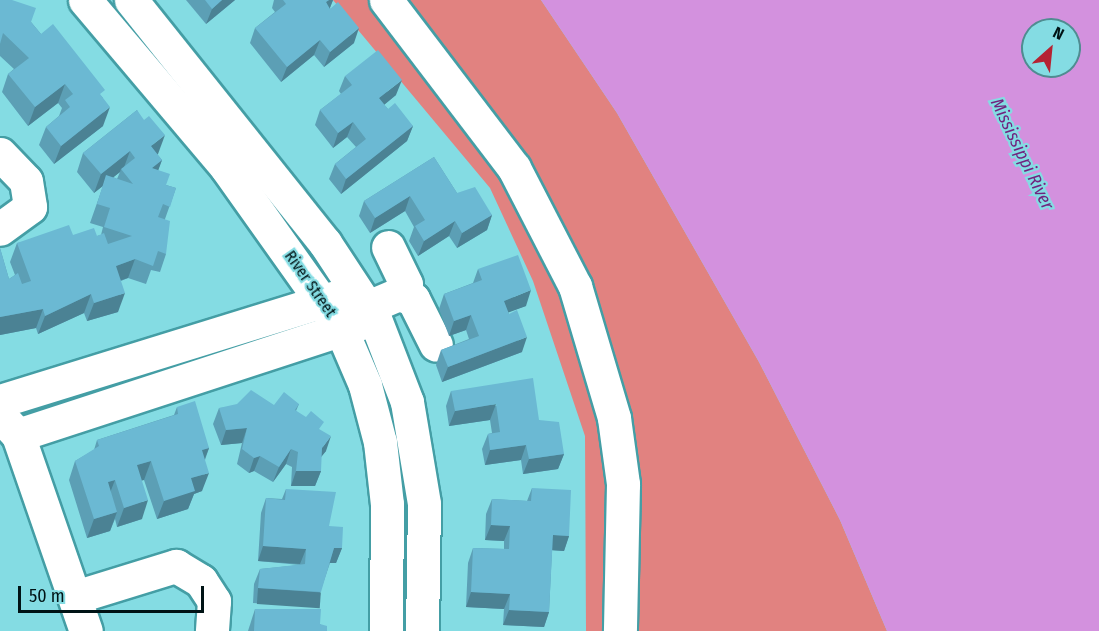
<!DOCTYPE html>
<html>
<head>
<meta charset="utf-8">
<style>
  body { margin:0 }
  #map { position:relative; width:1099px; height:631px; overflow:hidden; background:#84dce3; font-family:"Fira Sans Condensed",sans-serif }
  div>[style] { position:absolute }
  .green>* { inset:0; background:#e18280 }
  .water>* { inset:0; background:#d391de }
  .roads { filter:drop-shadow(2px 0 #449ea5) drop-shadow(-2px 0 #449ea5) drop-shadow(0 2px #449ea5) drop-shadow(0 -2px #449ea5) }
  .minor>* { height:33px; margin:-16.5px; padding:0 16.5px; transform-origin:16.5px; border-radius:16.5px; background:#fff }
  .wall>* { inset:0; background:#5c9fb5 }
  .shaded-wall>* { inset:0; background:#4b8294; transform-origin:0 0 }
  .building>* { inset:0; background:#6bb9d3 }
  span { translate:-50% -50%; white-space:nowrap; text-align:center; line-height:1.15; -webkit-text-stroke:4.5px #84dce3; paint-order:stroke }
  .street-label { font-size:16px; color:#001315 }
  .water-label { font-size:18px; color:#71237e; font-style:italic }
  .north { position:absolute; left:1021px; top:18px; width:60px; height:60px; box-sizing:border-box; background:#84dce3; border:2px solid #4f8c91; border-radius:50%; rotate:27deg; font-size:16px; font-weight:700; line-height:24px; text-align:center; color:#001315 }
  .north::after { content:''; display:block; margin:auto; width:21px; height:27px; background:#b52333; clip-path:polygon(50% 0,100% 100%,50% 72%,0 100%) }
  .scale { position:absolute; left:18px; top:586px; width:186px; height:27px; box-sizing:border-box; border:3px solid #001315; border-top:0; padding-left:8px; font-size:18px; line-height:21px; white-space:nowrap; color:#001315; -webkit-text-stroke:4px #84dce3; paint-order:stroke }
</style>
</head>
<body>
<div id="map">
  <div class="green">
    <i style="clip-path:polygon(333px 0,541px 0,617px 113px,759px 362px,840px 520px,887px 631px,586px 631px,585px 436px,533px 281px,490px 188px)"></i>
  </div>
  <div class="water">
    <i style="clip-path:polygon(evenodd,541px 0,1099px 0,1099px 631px,887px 631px,840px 520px,759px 362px,617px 113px,541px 0,1033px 30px,1069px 30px,1069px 66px,1033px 66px,1033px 30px)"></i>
  </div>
  <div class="roads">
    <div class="minor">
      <i style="left:85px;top:0;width:219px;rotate:49.8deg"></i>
      <i style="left:226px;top:167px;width:199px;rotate:54.6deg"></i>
      <i style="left:341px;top:329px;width:61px;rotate:66.8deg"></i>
      <i style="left:365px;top:385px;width:59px;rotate:75.3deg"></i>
      <i style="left:380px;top:442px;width:62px;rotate:83.6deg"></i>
      <i style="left:387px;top:504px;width:127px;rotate:90.5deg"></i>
      <i style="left:131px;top:0;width:311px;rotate:51.4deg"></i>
      <i style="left:325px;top:243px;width:91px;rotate:56.7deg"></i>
      <i style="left:375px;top:319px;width:89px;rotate:68.9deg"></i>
      <i style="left:407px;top:402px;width:103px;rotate:80.5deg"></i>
      <i style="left:424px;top:504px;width:127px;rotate:90.9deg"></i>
      <i style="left:386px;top:0;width:211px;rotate:52.7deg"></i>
      <i style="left:514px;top:168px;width:133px;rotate:62.7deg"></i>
      <i style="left:575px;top:286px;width:138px;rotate:73.5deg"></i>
      <i style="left:614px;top:418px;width:67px;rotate:82.2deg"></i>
      <i style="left:623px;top:484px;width:147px;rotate:91.2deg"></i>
      <i style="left:0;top:154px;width:37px;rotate:46deg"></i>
      <i style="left:26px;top:181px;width:26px;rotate:81deg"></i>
      <i style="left:30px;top:207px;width:37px;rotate:144deg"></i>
      <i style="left:399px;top:294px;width:15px;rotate:20deg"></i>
      <i style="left:413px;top:299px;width:51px;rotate:63.4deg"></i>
      <i style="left:368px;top:307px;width:34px;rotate:-23deg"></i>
      <i style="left:399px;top:294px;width:12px;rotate:-55deg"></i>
      <i style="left:406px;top:284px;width:41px;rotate:-115.9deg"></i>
      <i style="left:0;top:401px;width:359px;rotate:-17.2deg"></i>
      <i style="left:3px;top:419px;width:22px;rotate:47deg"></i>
      <i style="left:18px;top:435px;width:207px;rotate:70.9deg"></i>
      <i style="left:18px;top:435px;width:361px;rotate:-18.1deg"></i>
      <i style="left:75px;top:597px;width:106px;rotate:-17.1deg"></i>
      <i style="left:176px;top:566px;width:29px;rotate:31deg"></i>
      <i style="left:201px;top:581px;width:24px;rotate:57deg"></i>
      <i style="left:214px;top:601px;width:30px;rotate:94deg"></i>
    </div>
  </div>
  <div class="wall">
    <i style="clip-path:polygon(0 0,31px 22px,41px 34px,103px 98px,103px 126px,54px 164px,39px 145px,46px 127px,59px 116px,62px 108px,58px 103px,28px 126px,2px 92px,8px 74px,14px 69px,0 56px)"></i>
    <i style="clip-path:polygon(186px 0,235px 0,206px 24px)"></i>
    <i style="clip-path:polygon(274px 0,333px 0,330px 8px,354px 43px,324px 67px,314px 55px,281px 82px,250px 43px,255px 28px,275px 12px,272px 8px)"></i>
    <i style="clip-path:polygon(345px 76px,396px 95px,384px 105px,388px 109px,413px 126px,407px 141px,341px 194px,329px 179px,335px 164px,356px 147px,347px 137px,333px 148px,315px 125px,320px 110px,341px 94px,339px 91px)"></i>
    <i style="clip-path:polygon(evenodd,137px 110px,157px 154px,162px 160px,158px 170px,166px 185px,176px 188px,165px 219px,166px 254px,160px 272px,151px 270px,146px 284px,128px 278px,121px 281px,118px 312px,87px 321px,84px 313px,38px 334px,36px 328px,0 335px,0 248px,9px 279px,15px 275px,10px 262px,17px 243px,73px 235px,97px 236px,101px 235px,103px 227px,90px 223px,103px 186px,94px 193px,77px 172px,83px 153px,137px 110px,120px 172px,117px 179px,113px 177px,120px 172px)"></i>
    <i style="clip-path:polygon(434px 157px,457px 193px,492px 215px,487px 230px,457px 248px,449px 236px,418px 256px,409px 241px,414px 227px,405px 211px,370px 233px,359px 216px,364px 201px)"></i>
    <i style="clip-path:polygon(478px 269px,526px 306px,508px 312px,522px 352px,442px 382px,436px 365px,441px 350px,469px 339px,466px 330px,449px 336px,439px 309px,444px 294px,473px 283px)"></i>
    <i style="clip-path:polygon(451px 391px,539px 420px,564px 454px,558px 469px,523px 474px,521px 460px,485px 465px,482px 449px,488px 434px,492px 433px,490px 420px,449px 426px,446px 406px)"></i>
    <i style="clip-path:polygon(299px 404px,296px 411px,326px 451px,321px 457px,321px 471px,315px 486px,291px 486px,292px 467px,286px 464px,273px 482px,254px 471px,249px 473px,237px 464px,242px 443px,221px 445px,213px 424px,219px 408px)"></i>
    <i style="clip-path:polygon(177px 407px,209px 448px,205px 460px,202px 491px,194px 494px,188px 509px,157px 519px,144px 480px,142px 480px,142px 519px,117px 527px,115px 519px,110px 531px,87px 538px,69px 480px,75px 461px,94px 450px,97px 440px,174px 415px)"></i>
    <i style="clip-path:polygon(532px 488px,569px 536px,564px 551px,552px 550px,549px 612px,544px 627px,503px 625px,504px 609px,466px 607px,468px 563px,473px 548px,504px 549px,504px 541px,485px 540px,486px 514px,492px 499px,527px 501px)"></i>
    <i style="clip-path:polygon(286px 489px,329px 526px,342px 548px,336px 563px,330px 563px,315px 607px,253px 603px,254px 584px,260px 569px,300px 565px,258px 561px,261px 513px,266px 498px,282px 499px)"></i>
    <i style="clip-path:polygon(255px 609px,320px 624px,327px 631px,248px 631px)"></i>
  </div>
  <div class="shaded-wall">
    <i style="clip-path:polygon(222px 0,235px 0,206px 24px,212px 9px)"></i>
    <i style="clip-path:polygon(329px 0,333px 0,329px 10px,326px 2px)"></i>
    <i style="clip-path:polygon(359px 28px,354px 43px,324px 67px,330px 52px)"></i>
    <i style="clip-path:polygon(320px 40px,314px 55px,281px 82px,287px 67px)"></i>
    <i style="clip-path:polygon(402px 80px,396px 95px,374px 113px,379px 98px)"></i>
    <i style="clip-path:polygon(65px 84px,58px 103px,28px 126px,35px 107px)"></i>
    <i style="clip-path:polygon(110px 107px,103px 126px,54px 164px,61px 146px)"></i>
    <i style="clip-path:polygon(353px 122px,347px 137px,333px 148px,338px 133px)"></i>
    <i style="clip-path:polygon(413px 126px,407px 141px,341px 194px,346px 179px)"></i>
    <i style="clip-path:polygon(165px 135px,158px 154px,144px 165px,151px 146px)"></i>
    <i style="clip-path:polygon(130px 151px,123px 170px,121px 169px,120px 172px,94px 193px,101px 174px)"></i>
    <i style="clip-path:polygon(162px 160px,155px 179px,152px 168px)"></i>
    <i style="clip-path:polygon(410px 196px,405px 211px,370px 233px,375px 218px)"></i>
    <i style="clip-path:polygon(492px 215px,487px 230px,457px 248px,462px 233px)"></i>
    <i style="clip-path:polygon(455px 221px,449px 236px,418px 256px,424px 241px)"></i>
    <i style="clip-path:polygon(135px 259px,128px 278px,109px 284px,116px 266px)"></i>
    <i style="clip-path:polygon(531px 290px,526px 306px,499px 316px,504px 301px)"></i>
    <i style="clip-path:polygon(125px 293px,118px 312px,87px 321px,94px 303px)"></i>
    <i style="clip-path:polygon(91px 294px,84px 313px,38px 334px,45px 316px)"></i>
    <i style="clip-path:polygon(43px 309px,36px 328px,0 335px,0 317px)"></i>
    <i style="clip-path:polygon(471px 315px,466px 330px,449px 336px,454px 321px)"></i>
    <i style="clip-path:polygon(527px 337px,522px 352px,442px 382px,448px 367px)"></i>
    <i style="clip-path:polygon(496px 404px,490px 420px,449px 426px,455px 411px)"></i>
    <i style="clip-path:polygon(247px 428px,242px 443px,221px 445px,226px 430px)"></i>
    <i style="clip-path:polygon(331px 436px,326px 451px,316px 463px,322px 448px)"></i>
    <i style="clip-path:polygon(526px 445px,521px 460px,485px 465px,490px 450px)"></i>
    <i style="clip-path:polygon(209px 448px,202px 466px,202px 450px)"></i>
    <i style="clip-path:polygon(291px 449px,286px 464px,273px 482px,279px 467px)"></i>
    <i style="clip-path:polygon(564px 454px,558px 469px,523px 474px,529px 459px)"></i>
    <i style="clip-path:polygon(260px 456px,254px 471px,249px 473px,254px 458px)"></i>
    <i style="clip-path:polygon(151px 461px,144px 480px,130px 484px,137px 465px)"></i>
    <i style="clip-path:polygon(296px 471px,321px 471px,315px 486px,291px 486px)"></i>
    <i style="clip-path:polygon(209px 473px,202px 491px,194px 494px,188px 509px,157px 519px,164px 501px,191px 478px)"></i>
    <i style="clip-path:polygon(115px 480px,108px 498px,108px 482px)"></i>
    <i style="clip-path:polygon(148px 500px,142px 519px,117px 527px,124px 508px)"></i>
    <i style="clip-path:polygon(117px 512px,110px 531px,87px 538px,94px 519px)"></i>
    <i style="clip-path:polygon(491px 525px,510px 526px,504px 541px,485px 540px)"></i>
    <i style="clip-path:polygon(553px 535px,569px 536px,564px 551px,548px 550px)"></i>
    <i style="clip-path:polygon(263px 546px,306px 549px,300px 564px,258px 561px)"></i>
    <i style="clip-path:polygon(334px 548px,342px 548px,336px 563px,329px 563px)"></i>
    <i style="left:258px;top:588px;width:63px;height:16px;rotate:4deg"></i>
    <i style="clip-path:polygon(471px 592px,510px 594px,504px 609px,466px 607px)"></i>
    <i style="clip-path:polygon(509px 610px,549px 612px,544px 627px,503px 625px)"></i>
  </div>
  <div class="building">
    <i style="clip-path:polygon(0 0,12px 0,36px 8px,31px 22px,41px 34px,53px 24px,105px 90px,100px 94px,110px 107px,61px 146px,46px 127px,70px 107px,65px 100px,73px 94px,65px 84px,35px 107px,8px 74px,29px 58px,3px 33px,0 44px)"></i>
    <i style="clip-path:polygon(205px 0,222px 0,212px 9px)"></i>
    <i style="clip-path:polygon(283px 0,329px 0,326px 2px,330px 9px,338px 2px,359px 28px,330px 52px,320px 40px,287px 67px,255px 28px,286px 4px)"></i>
    <i style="clip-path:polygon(378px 50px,402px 80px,379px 98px,388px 109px,395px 103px,413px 126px,346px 179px,335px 164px,366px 139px,353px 122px,338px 133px,320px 110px,352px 85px,345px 76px)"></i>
    <i style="clip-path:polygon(137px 110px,144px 120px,149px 116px,165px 135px,151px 146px,162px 160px,152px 168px,170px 174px,166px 185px,176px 188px,170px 207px,163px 204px,158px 217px,170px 221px,166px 254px,158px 251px,153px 266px,135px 259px,116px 266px,125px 293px,94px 303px,91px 294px,45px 316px,43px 309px,0 317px,0 248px,9px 279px,18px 273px,22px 284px,31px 281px,17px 243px,69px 225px,73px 235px,94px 228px,97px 236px,104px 233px,108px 244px,132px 236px,104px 227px,110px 208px,97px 204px,106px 175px,133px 184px,121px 169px,135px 158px,130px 151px,101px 174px,83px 153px)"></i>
    <i style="clip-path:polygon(434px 157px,457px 193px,475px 187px,492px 215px,462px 233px,455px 221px,424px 241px,415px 226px,425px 220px,410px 196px,375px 218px,364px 201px)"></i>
    <i style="clip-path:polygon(518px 255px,531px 290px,504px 301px,509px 314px,517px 310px,527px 337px,448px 367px,441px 350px,479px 336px,471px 315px,454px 321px,444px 294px,482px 280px,478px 269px)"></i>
    <i style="clip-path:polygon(533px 378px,539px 420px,559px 422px,564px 454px,529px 459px,526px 445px,490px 450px,488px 434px,500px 432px,496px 404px,455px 411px,451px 391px)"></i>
    <i style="clip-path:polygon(251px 390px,274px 405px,284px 392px,299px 404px,295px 410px,306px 417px,311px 411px,324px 422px,319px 429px,331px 436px,322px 448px,321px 471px,296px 471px,298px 452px,291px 449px,279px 467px,260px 456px,254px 458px,242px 449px,247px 428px,226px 430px,219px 408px,237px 404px)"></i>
    <i style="clip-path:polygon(195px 401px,209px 448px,202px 450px,209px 473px,191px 478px,195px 491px,164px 501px,151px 461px,137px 465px,148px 500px,124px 508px,115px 480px,108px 482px,117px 512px,94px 519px,75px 461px,99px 446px,97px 440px,178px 414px,177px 407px)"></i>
    <i style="clip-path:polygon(532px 488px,571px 490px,569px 536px,553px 535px,549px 612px,509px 610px,510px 594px,471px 592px,473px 548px,509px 549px,510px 526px,491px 525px,492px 499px,531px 501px)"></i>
    <i style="clip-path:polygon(286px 489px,336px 492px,329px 526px,343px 527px,342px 548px,334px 548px,321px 592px,258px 588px,260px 569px,305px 564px,306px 549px,263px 546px,266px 498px,285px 500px)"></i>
    <i style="clip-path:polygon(255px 609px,321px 609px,320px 624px,327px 626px,327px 631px,254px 631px)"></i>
  </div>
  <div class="street-label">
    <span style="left:310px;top:284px;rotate:55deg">River Street</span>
  </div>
  <div class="water-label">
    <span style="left:1022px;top:154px;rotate:64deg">Mississippi River</span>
  </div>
  <div class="north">N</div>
  <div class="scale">50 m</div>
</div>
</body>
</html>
